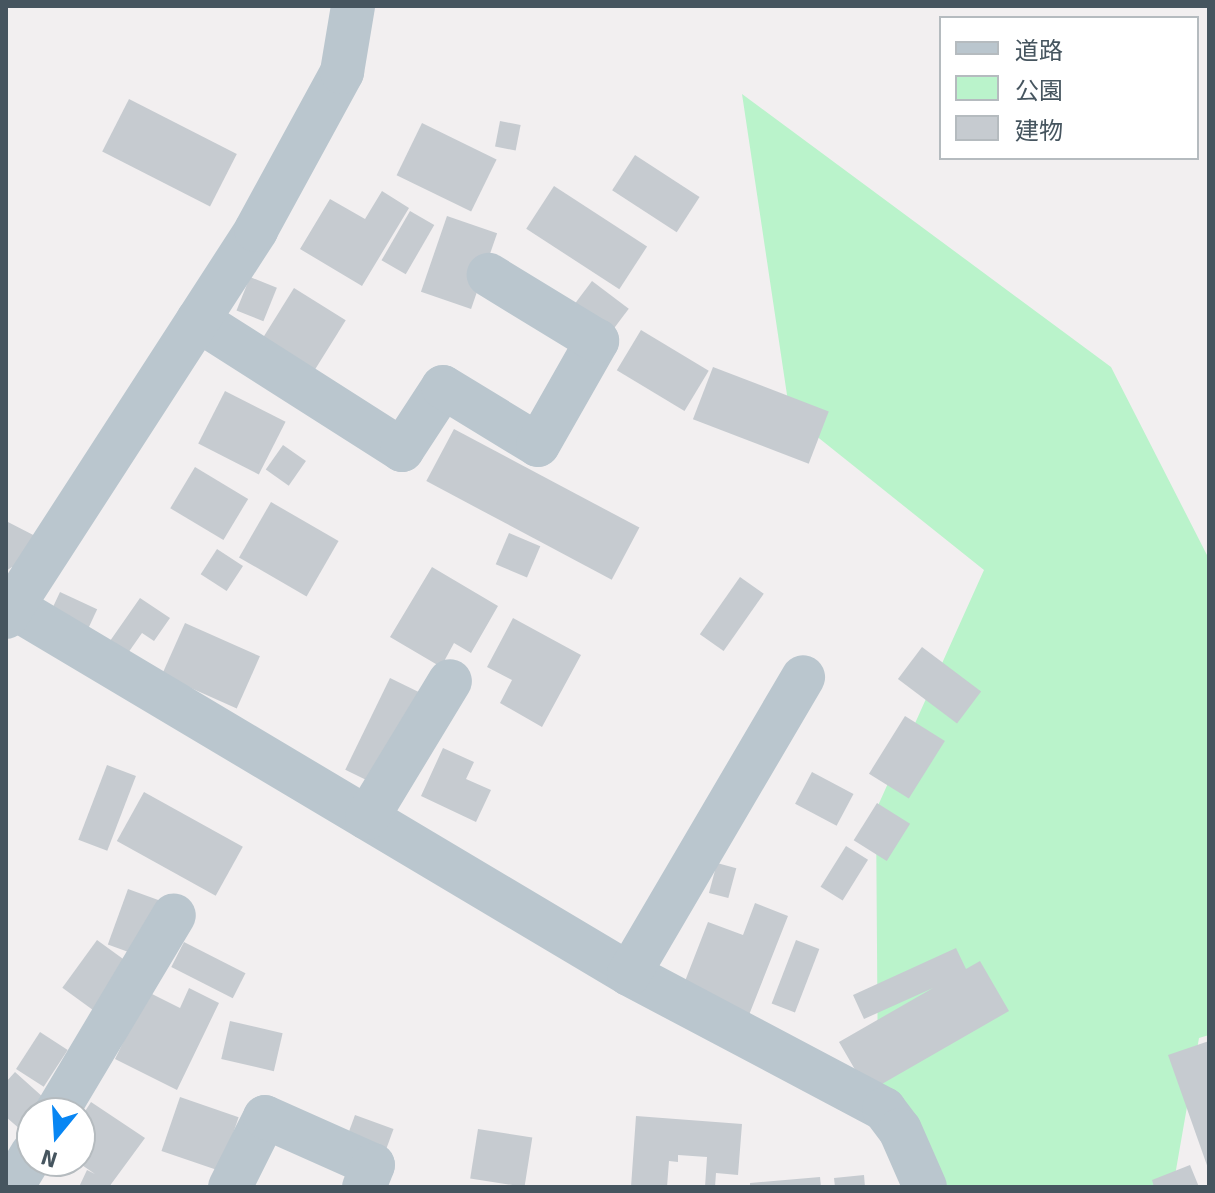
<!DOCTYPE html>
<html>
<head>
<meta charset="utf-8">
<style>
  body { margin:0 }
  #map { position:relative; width:1215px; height:1193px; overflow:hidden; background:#f2eff0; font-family:Signika,"Noto Sans JP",sans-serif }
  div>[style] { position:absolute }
  .green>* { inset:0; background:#baf3cb }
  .building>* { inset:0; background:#c6cbd0; transform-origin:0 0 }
  .minor>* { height:44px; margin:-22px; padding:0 22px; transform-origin:22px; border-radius:22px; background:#bac6ce }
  span { translate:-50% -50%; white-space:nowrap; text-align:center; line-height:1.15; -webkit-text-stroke:8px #fff; paint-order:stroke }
  .frame { position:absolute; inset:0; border:8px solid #46555f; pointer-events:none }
  .legend { position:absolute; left:939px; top:16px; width:260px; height:144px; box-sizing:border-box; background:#fff; border:2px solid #b5bbbf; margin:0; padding:10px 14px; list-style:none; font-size:24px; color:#46555f }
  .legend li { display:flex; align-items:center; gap:16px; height:40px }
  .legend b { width:40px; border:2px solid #b5bbbf }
  .north { position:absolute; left:16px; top:1097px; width:80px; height:80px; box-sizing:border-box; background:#fff; border:2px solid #b5bbbf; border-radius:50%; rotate:198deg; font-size:22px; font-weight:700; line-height:32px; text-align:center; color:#46555f }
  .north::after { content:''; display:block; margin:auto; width:28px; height:36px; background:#0886f3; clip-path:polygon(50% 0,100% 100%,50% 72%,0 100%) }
</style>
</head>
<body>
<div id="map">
  <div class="green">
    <i style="clip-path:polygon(742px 94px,1111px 367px,1209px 559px,1209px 1035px,1199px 1038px,1173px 1187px,941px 1187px,878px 1086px,876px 810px,984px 570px,790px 415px)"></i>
  </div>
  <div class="building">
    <i style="left:129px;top:99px;width:121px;height:59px;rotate:27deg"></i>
    <i style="left:500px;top:121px;width:21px;height:26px;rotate:11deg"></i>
    <i style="left:422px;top:123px;width:83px;height:58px;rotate:26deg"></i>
    <i style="left:635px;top:155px;width:77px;height:42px;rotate:33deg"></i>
    <i style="left:554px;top:186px;width:111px;height:51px;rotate:33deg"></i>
    <i style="clip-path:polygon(382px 191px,409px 208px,362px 286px,300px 249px,330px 199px,365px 219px)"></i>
    <i style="left:410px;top:211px;width:28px;height:57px;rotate:30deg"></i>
    <i style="left:447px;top:216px;width:53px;height:80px;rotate:19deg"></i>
    <i style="left:250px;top:277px;width:29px;height:36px;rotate:22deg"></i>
    <i style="left:592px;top:281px;width:46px;height:46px;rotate:37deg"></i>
    <i style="left:294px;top:288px;width:61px;height:60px;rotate:32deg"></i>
    <i style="left:641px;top:330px;width:79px;height:47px;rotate:31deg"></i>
    <i style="left:713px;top:367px;width:124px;height:56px;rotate:21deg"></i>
    <i style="left:225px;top:391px;width:68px;height:59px;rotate:27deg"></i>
    <i style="left:454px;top:429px;width:210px;height:59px;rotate:28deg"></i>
    <i style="left:283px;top:445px;width:28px;height:30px;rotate:35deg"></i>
    <i style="left:195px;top:467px;width:62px;height:48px;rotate:31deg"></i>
    <i style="left:271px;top:502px;width:78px;height:64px;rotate:30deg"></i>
    <i style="clip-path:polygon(6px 521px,43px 540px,26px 574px,12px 567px,6px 571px)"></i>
    <i style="left:509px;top:533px;width:34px;height:34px;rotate:23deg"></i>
    <i style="left:217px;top:549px;width:31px;height:30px;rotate:33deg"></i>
    <i style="clip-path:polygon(432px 567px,498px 606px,471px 653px,454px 643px,441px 667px,390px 637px)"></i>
    <i style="left:740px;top:577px;width:29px;height:70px;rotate:35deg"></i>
    <i style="left:60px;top:592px;width:41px;height:26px;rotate:25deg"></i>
    <i style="clip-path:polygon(140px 598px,170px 618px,154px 641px,142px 633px,128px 653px,110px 641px)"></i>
    <i style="clip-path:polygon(513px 618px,581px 655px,542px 727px,500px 703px,512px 680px,487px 667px)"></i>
    <i style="left:185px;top:623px;width:82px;height:57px;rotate:24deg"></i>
    <i style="left:922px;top:647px;width:74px;height:40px;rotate:37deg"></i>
    <i style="left:390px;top:678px;width:41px;height:102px;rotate:26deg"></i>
    <i style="left:905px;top:716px;width:47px;height:68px;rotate:32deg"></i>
    <i style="clip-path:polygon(443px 748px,474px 762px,466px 779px,491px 790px,476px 822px,421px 796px)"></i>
    <i style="left:107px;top:765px;width:31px;height:80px;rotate:21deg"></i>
    <i style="left:812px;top:772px;width:47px;height:36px;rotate:28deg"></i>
    <i style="left:144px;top:792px;width:113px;height:56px;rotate:29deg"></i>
    <i style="left:877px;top:803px;width:39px;height:44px;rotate:32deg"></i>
    <i style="left:846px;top:846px;width:26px;height:48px;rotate:32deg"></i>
    <i style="left:717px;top:863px;width:20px;height:31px;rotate:15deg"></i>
    <i style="left:128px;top:889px;width:52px;height:59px;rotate:20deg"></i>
    <i style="clip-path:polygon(755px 903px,788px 916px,747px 1020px,680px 994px,708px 922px,743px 935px)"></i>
    <i style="left:97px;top:940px;width:62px;height:59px;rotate:36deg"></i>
    <i style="left:796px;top:940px;width:25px;height:68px;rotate:21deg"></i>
    <i style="left:184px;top:942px;width:69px;height:28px;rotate:27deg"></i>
    <i style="clip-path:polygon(956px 948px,966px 969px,980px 961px,1009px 1011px,868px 1092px,839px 1042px,933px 988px,864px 1019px,853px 995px)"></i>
    <i style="clip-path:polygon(189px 988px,219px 1003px,177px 1090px,115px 1059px,148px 992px,180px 1008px)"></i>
    <i style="left:230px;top:1021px;width:54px;height:39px;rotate:13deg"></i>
    <i style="left:40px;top:1032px;width:33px;height:44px;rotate:33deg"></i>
    <i style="clip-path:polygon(1209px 1041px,1209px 1171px,1168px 1055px)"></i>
    <i style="clip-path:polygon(15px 1072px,54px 1107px,49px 1113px,32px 1113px,28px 1136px,6px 1117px,6px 1082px)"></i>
    <i style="left:180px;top:1097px;width:62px;height:57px;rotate:19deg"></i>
    <i style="clip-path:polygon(91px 1102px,145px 1138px,109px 1187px,79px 1187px,87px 1170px,95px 1174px,76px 1161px,80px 1119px)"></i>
    <i style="left:355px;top:1115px;width:41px;height:37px;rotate:20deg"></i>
    <i style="clip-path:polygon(636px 1116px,742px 1124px,738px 1175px,716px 1173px,715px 1187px,705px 1187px,707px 1157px,678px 1155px,678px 1162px,669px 1161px,667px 1187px,631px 1187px)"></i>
    <i style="left:478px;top:1129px;width:55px;height:50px;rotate:9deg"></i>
    <i style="clip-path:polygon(1190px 1165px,1199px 1187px,1154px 1187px,1152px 1180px)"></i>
    <i style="clip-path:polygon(864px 1175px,865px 1187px,835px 1187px,834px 1178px)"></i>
    <i style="clip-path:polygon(820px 1177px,821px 1187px,750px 1187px,750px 1183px)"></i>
  </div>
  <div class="minor">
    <i style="left:198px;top:320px;width:242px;rotate:32.5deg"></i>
    <i style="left:402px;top:450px;width:75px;rotate:-56.9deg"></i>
    <i style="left:443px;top:387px;width:111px;rotate:31.4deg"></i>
    <i style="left:538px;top:445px;width:120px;rotate:-60.4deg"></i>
    <i style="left:597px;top:341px;width:127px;rotate:-148.6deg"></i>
    <i style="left:6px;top:603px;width:725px;rotate:30.77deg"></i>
    <i style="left:629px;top:974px;width:289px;rotate:27.9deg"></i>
    <i style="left:884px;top:1109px;width:26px;rotate:53deg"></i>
    <i style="left:900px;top:1130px;width:62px;rotate:66.3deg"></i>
    <i style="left:6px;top:617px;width:461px;rotate:-57.1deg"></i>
    <i style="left:256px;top:230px;width:180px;rotate:-61.4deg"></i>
    <i style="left:342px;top:72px;width:67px;rotate:-80.5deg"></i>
    <i style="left:367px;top:818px;width:160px;rotate:-58.8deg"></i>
    <i style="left:629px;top:974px;width:344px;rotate:-59.6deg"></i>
    <i style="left:56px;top:1113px;width:230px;rotate:-59.2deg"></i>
    <i style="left:12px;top:1187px;width:39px;rotate:-59deg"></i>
    <i style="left:230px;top:1187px;width:78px;rotate:-63.4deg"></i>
    <i style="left:265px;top:1117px;width:118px;rotate:24deg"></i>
    <i style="left:373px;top:1165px;width:24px;rotate:112deg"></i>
  </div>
  <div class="frame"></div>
  <ul class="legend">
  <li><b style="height:10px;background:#bac6ce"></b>道路</li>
  <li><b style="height:22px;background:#baf3cb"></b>公園</li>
  <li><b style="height:22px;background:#c6cbd0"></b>建物</li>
  </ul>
  <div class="north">N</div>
</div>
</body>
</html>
